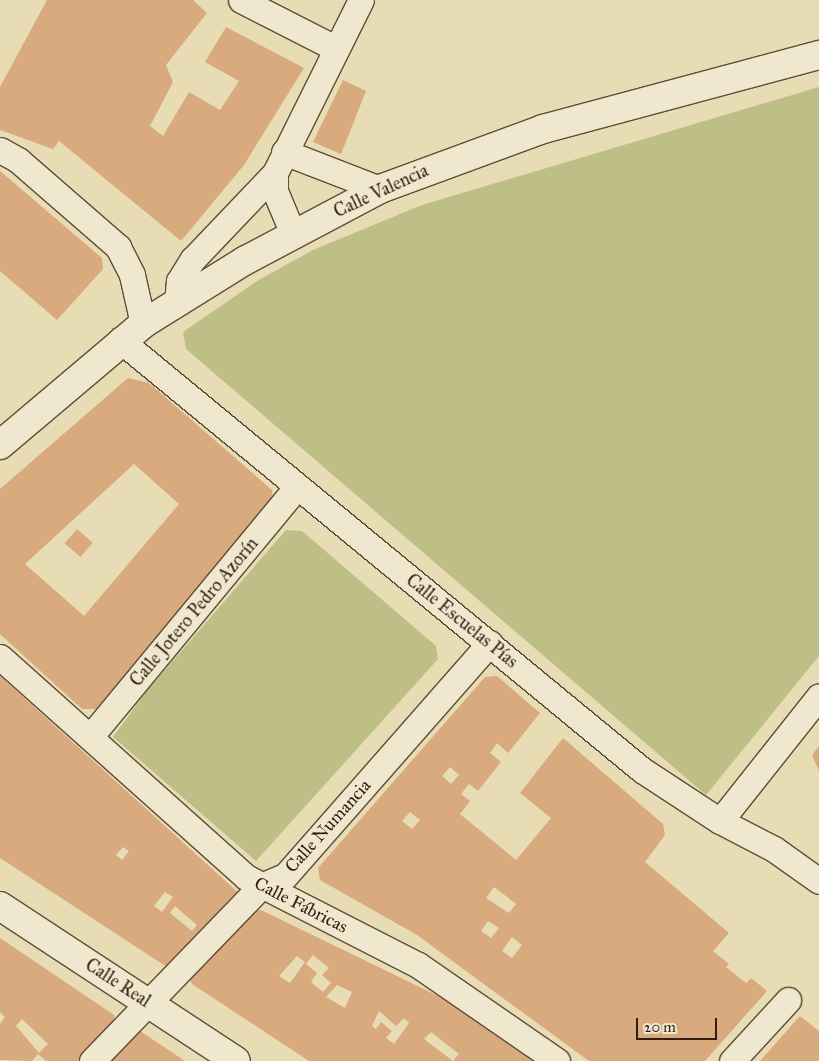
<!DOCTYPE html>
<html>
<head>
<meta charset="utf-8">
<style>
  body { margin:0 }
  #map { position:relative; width:819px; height:1061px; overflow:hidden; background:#e7dcb3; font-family:"IM FELL Great Primer",serif }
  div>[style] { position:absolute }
  .green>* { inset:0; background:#bebe87 }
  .building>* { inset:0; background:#d8aa7e; transform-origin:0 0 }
  .roads { filter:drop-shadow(1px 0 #604c3a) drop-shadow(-1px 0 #604c3a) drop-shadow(0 1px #604c3a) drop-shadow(0 -1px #604c3a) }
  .minor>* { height:25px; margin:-12.5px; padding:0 12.5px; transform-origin:12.5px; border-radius:12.5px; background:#efe8ce }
  .secondary>* { height:28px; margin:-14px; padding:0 14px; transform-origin:14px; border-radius:14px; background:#efe8ce }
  span { translate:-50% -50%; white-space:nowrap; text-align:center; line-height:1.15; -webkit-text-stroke:4px #efe8ce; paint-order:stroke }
  .street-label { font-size:18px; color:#331c11 }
  .scale { position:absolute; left:636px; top:1018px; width:81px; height:22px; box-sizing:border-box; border:2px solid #331c11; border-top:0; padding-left:6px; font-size:15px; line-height:18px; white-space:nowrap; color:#331c11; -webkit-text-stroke:4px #efe8ce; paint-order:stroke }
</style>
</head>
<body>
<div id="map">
  <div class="green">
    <i style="clip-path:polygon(819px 87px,819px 656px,706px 795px,186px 349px,183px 332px,257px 281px,313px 250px,422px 205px)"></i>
    <i style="clip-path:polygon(286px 530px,302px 531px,436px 646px,438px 659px,256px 861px,113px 737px,146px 692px)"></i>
  </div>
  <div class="building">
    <i style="clip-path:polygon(47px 0,193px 0,207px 13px,166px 65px,173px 82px,150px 126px,163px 136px,189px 92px,220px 110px,239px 81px,205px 62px,226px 27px,304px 68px,244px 165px,181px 241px,59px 141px,53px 149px,0 130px,0 87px)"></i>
    <i style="clip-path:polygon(343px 80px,366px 91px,341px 154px,313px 142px)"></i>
    <i style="clip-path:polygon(0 171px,102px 258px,103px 269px,57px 320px,0 271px)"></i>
    <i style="clip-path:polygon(evenodd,128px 378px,149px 383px,272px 490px,273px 499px,97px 709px,82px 709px,0 634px,0 489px,128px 378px,134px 464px,179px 504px,84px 616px,25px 564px,134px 464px)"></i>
    <i style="left:77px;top:529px;width:21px;height:19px;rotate:41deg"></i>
    <i style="clip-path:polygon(evenodd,0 676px,243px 897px,170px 969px,0 858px,0 676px,123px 847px,129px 851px,122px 860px,116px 855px,123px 847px,0 676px,165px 892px,173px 897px,162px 912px,154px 906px,165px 892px,0 676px,175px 906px,197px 925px,192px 931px,170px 913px,175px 906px)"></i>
    <i style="clip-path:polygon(evenodd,497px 676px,540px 713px,508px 753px,497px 743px,490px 753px,501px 762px,478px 791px,469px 784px,461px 794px,470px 801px,460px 814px,516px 860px,551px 818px,520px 793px,563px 738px,663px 824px,665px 835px,645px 862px,729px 933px,713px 951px,729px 964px,726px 967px,746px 983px,751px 978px,767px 991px,705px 1061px,589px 1061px,417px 935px,320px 880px,318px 868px,485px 677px,497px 676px,450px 767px,459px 775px,451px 784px,442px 776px,450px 767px,497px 676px,410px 812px,420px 820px,412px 829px,402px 821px,410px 812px,497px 676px,494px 887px,516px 904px,509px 913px,486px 898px,494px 887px,497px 676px,488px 921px,499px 928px,491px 938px,481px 931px,488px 921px,497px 676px,512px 937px,522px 945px,512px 958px,502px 951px,512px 937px)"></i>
    <i style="clip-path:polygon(819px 746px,819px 771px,812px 755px)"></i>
    <i style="clip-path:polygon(evenodd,261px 910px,463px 1008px,535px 1061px,453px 1061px,459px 1054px,431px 1032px,424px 1039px,453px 1061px,309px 1061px,192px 984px,188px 974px,249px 911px,261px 910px,313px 955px,329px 968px,322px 975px,331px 983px,323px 992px,311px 982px,317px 973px,306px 964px,313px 955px,261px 910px,297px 956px,305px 962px,290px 983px,279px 976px,297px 956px,261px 910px,337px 985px,352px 992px,345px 1008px,326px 997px,337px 985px,261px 910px,379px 1011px,396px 1026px,404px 1018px,409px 1023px,394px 1044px,386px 1038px,392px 1031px,381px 1022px,376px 1029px,372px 1026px,379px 1011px)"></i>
    <i style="clip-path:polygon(0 938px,114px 1015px,116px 1025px,81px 1061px,46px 1061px,38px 1054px,48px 1044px,22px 1019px,16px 1026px,39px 1053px,32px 1061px,0 1060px,0 1024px,5px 1017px,0 1012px)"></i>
    <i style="clip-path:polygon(800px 1016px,819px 1031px,819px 1061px,760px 1061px)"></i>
    <i style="clip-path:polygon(134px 1027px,185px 1061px,102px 1061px)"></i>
  </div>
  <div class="roads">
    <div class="minor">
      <i style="left:241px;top:0;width:106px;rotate:27.1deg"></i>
      <i style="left:0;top:150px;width:21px;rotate:29deg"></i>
      <i style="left:18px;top:160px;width:133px;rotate:41deg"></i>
      <i style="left:118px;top:247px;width:31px;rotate:63deg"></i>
      <i style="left:132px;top:275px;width:50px;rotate:77.3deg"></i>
      <i style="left:284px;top:152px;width:103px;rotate:21.1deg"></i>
      <i style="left:293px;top:234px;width:47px;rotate:-112.7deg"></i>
      <i style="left:275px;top:191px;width:18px;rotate:-90deg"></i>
      <i style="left:275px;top:173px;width:193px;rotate:-63.6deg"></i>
      <i style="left:177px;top:303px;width:22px;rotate:-85deg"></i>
      <i style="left:179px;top:281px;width:26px;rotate:-58deg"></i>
      <i style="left:193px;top:259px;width:119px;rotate:-46.4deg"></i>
      <i style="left:120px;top:340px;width:676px;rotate:39.48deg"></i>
      <i style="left:642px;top:770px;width:93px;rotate:33.2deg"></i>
      <i style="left:720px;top:821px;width:61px;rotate:27.4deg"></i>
      <i style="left:774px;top:849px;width:55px;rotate:35.4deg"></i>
      <i style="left:0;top:657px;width:330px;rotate:41.8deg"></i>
      <i style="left:246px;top:877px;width:193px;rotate:27.1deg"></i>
      <i style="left:418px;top:965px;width:169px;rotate:34.6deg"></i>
      <i style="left:90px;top:737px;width:325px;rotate:-50.4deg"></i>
      <i style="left:720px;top:821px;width:159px;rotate:-51.6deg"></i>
      <i style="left:92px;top:1061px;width:243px;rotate:-46deg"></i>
      <i style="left:261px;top:886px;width:26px;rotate:-23deg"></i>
      <i style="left:285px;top:876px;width:310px;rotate:-48.7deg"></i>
      <i style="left:732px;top:1061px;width:83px;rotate:-47.4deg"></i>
    </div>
    <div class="secondary">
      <i style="left:0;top:445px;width:187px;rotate:-40.2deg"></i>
      <i style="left:143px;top:324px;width:121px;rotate:-31.9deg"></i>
      <i style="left:246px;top:260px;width:152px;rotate:-27.9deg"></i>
      <i style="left:380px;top:189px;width:174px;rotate:-20.2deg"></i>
      <i style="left:543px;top:129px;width:286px;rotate:-15deg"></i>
      <i style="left:0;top:906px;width:282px;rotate:33.3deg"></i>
    </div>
  </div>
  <div class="street-label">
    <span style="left:381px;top:191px;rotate:-25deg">Calle Valencia</span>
    <span style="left:194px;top:612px;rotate:-50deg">Calle Jotero Pedro Azorín</span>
    <span style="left:462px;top:621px;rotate:39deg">Calle Escuelas Pías</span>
    <span style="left:328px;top:826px;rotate:-48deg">Calle Numancia</span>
    <span style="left:301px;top:905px;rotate:27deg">Calle Fábricas</span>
    <span style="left:118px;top:983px;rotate:33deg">Calle Real</span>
  </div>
  <div class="scale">20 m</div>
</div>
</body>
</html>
